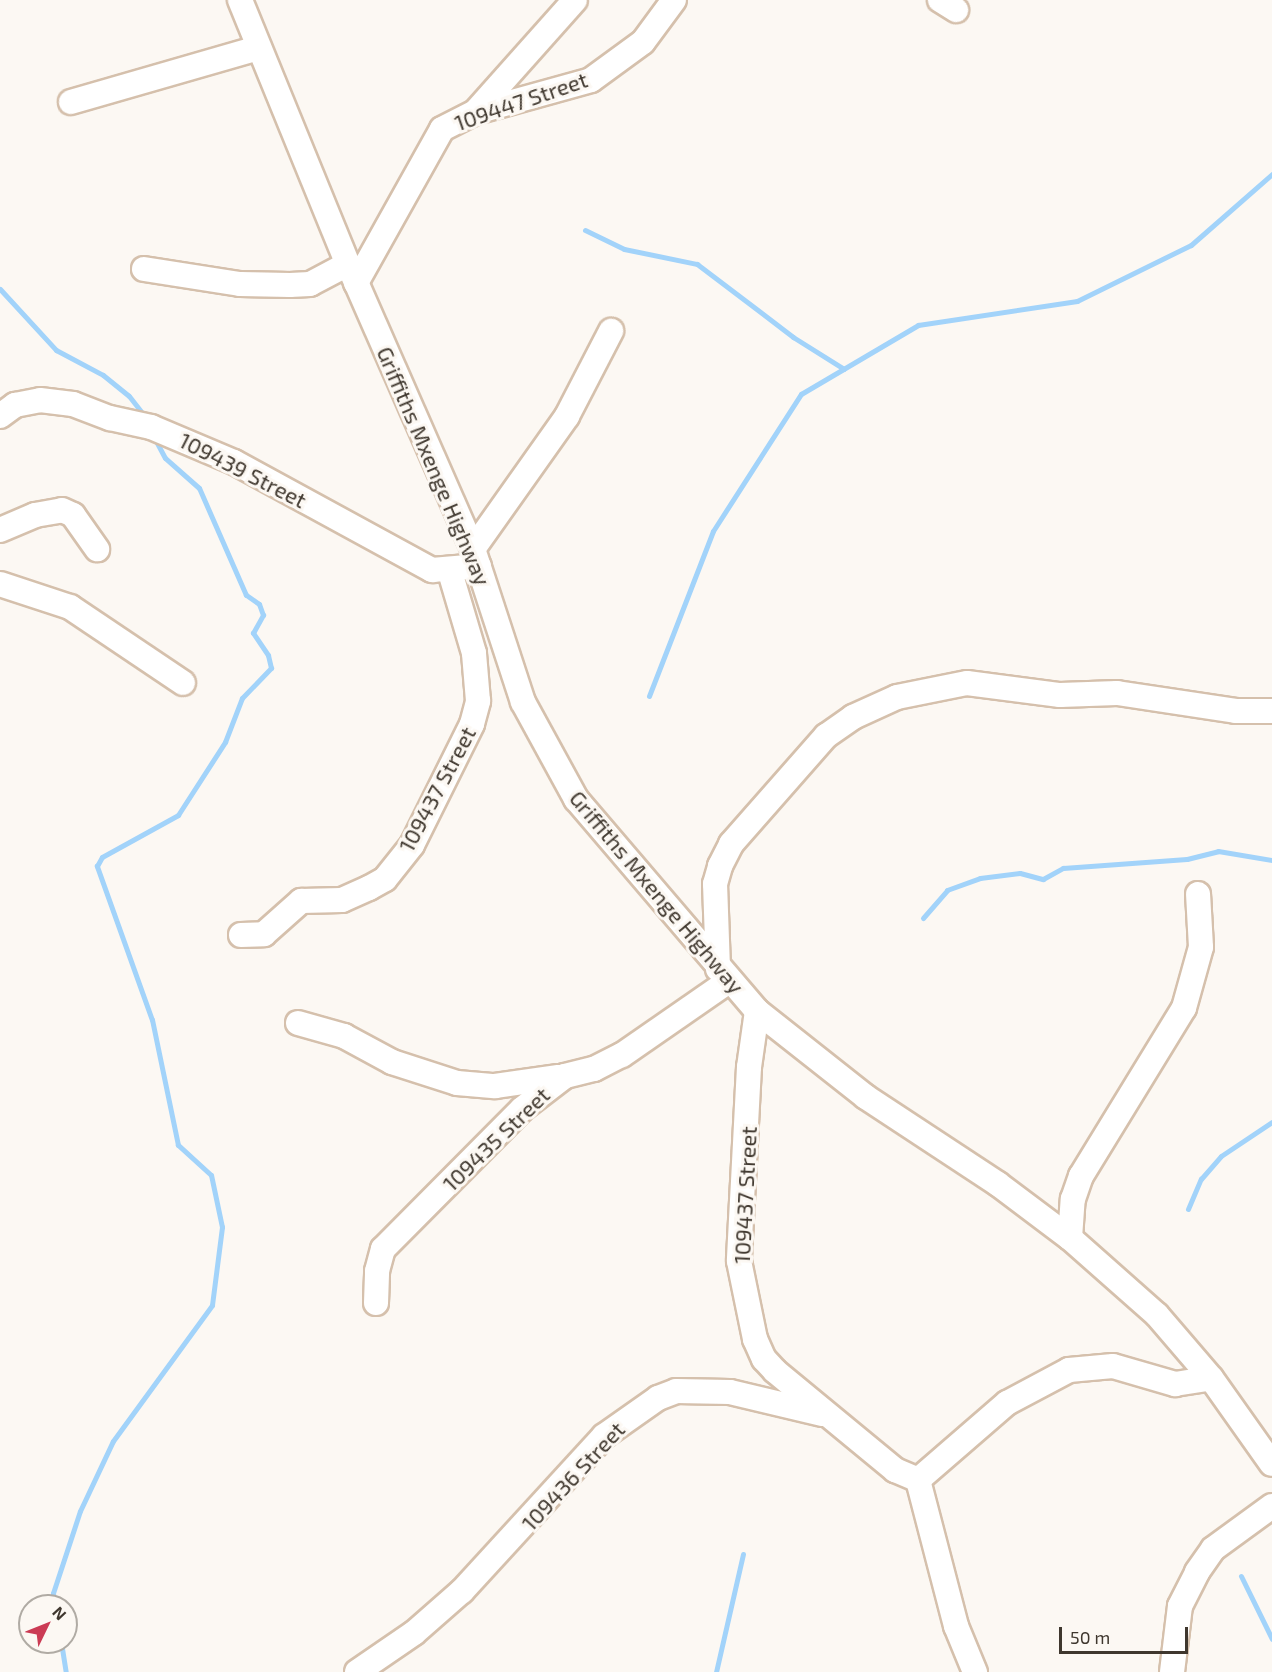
<!DOCTYPE html>
<html>
<head>
<meta charset="utf-8">
<style>
  body { margin:0 }
  #map { position:relative; width:1272px; height:1672px; overflow:hidden; background:#fcf8f3; font-family:"Exo 2",sans-serif }
  div>[style] { position:absolute }
  .stream>* { height:5px; margin:-2.5px; padding:0 2.5px; transform-origin:2.5px; border-radius:2.5px; background:#a2d3fa }
  .roads { filter:drop-shadow(2px 0 #d5c0ac) drop-shadow(-2px 0 #d5c0ac) drop-shadow(0 2px #d5c0ac) drop-shadow(0 -2px #d5c0ac) }
  .minor>* { height:24px; margin:-12px; padding:0 12px; transform-origin:12px; border-radius:12px; background:#fff }
  span { translate:-50% -50%; white-space:nowrap; text-align:center; line-height:1.15; -webkit-text-stroke:6px #fcf8f3; paint-order:stroke }
  .street-label { font-size:22px; color:#3f372e }
  .north { position:absolute; left:18px; top:1594px; width:60px; height:60px; box-sizing:border-box; background:#fcf8f3; border:2px solid #b0aba4; border-radius:50%; rotate:47deg; font-size:16px; font-weight:700; line-height:24px; text-align:center; color:#3f372e }
  .north::after { content:''; display:block; margin:auto; width:21px; height:27px; background:#cb3b54; clip-path:polygon(50% 0,100% 100%,50% 72%,0 100%) }
  .scale { position:absolute; left:1059px; top:1627px; width:129px; height:27px; box-sizing:border-box; border:3px solid #3f372e; border-top:0; padding-left:8px; font-size:18px; line-height:21px; white-space:nowrap; color:#3f372e; -webkit-text-stroke:4px #fcf8f3; paint-order:stroke }
</style>
</head>
<body>
<div id="map">
  <div class="stream">
    <i style="left:585px;top:230px;width:43px;rotate:26deg"></i>
    <i style="left:624px;top:249px;width:75px;rotate:11.6deg"></i>
    <i style="left:697px;top:264px;width:121px;rotate:37.2deg"></i>
    <i style="left:793px;top:337px;width:60px;rotate:32.1deg"></i>
    <i style="left:0;top:289px;width:83px;rotate:47.4deg"></i>
    <i style="left:56px;top:350px;width:53px;rotate:28deg"></i>
    <i style="left:103px;top:375px;width:33px;rotate:39deg"></i>
    <i style="left:129px;top:396px;width:31px;rotate:52deg"></i>
    <i style="left:649px;top:696px;width:177px;rotate:-68.8deg"></i>
    <i style="left:713px;top:531px;width:163px;rotate:-57.3deg"></i>
    <i style="left:801px;top:394px;width:136px;rotate:-30.5deg"></i>
    <i style="left:918px;top:325px;width:161px;rotate:-8.6deg"></i>
    <i style="left:1077px;top:301px;width:127px;rotate:-26.2deg"></i>
    <i style="left:1191px;top:245px;width:108px;rotate:-41.2deg"></i>
    <i style="left:923px;top:918px;width:37px;rotate:-49deg"></i>
    <i style="left:947px;top:890px;width:35px;rotate:-20deg"></i>
    <i style="left:980px;top:878px;width:40px;rotate:-7.1deg"></i>
    <i style="left:1020px;top:873px;width:24px;rotate:15deg"></i>
    <i style="left:1043px;top:879px;width:23px;rotate:-29deg"></i>
    <i style="left:1063px;top:868px;width:124px;rotate:-4.2deg"></i>
    <i style="left:1187px;top:859px;width:32px;rotate:-14deg"></i>
    <i style="left:1218px;top:851px;width:55px;rotate:9.5deg"></i>
    <i style="left:1188px;top:1209px;width:33px;rotate:-67deg"></i>
    <i style="left:1201px;top:1179px;width:30px;rotate:-49deg"></i>
    <i style="left:1221px;top:1156px;width:61px;rotate:-33.7deg"></i>
    <i style="left:1241px;top:1576px;width:70px;rotate:63.8deg"></i>
    <i style="left:55px;top:1606px;width:13px;rotate:-99deg"></i>
    <i style="left:53px;top:1593px;width:86px;rotate:-71.8deg"></i>
    <i style="left:80px;top:1511px;width:77px;rotate:-64.8deg"></i>
    <i style="left:113px;top:1441px;width:168px;rotate:-53.9deg"></i>
    <i style="left:212px;top:1305px;width:79px;rotate:-82.7deg"></i>
    <i style="left:222px;top:1227px;width:53px;rotate:-101.9deg"></i>
    <i style="left:211px;top:1175px;width:45px;rotate:-137.7deg"></i>
    <i style="left:178px;top:1145px;width:128px;rotate:-101.7deg"></i>
    <i style="left:152px;top:1020px;width:164px;rotate:-109.7deg"></i>
    <i style="left:97px;top:866px;width:10px;rotate:-61deg"></i>
    <i style="left:102px;top:857px;width:87px;rotate:-28.9deg"></i>
    <i style="left:178px;top:815px;width:87px;rotate:-57.2deg"></i>
    <i style="left:225px;top:742px;width:47px;rotate:-68.9deg"></i>
    <i style="left:242px;top:698px;width:42px;rotate:-46deg"></i>
    <i style="left:271px;top:668px;width:13px;rotate:-103deg"></i>
    <i style="left:268px;top:655px;width:27px;rotate:-124deg"></i>
    <i style="left:253px;top:633px;width:21px;rotate:-61deg"></i>
    <i style="left:263px;top:615px;width:12px;rotate:-110deg"></i>
    <i style="left:259px;top:604px;width:16px;rotate:-145deg"></i>
    <i style="left:246px;top:595px;width:117px;rotate:-113.7deg"></i>
    <i style="left:199px;top:488px;width:45px;rotate:-138.6deg"></i>
    <i style="left:165px;top:458px;width:24px;rotate:-118deg"></i>
    <i style="left:61px;top:1642px;width:30px;rotate:81deg"></i>
    <i style="left:716px;top:1672px;width:121px;rotate:-77.1deg"></i>
  </div>
  <div class="roads">
    <div class="minor">
      <i style="left:240px;top:0;width:285px;rotate:67.8deg"></i>
      <i style="left:348px;top:264px;width:311px;rotate:66.3deg"></i>
      <i style="left:473px;top:549px;width:161px;rotate:71.9deg"></i>
      <i style="left:523px;top:702px;width:111px;rotate:61.3deg"></i>
      <i style="left:576px;top:799px;width:279px;rotate:49.5deg"></i>
      <i style="left:757px;top:1011px;width:139px;rotate:38.3deg"></i>
      <i style="left:866px;top:1097px;width:158px;rotate:33.4deg"></i>
      <i style="left:998px;top:1184px;width:90px;rotate:36.9deg"></i>
      <i style="left:1070px;top:1238px;width:116px;rotate:41.5deg"></i>
      <i style="left:1157px;top:1315px;width:83px;rotate:49.4deg"></i>
      <i style="left:1211px;top:1378px;width:105px;rotate:54.7deg"></i>
      <i style="left:940px;top:0;width:19px;rotate:32deg"></i>
      <i style="left:71px;top:102px;width:195px;rotate:-16.1deg"></i>
      <i style="left:477px;top:110px;width:147px;rotate:-48.3deg"></i>
      <i style="left:144px;top:269px;width:97px;rotate:8.9deg"></i>
      <i style="left:240px;top:284px;width:50px;rotate:1.1deg"></i>
      <i style="left:290px;top:285px;width:20px;rotate:-3deg"></i>
      <i style="left:310px;top:284px;width:43px;rotate:-27.8deg"></i>
      <i style="left:356px;top:283px;width:176px;rotate:-60.8deg"></i>
      <i style="left:442px;top:129px;width:38px;rotate:-27deg"></i>
      <i style="left:476px;top:112px;width:119px;rotate:-15.5deg"></i>
      <i style="left:591px;top:80px;width:64px;rotate:-36.2deg"></i>
      <i style="left:643px;top:42px;width:52px;rotate:-53.6deg"></i>
      <i style="left:0;top:416px;width:19px;rotate:-36deg"></i>
      <i style="left:15px;top:405px;width:25px;rotate:-11deg"></i>
      <i style="left:40px;top:400px;width:33px;rotate:7deg"></i>
      <i style="left:73px;top:404px;width:40px;rotate:21deg"></i>
      <i style="left:110px;top:418px;width:42px;rotate:12.4deg"></i>
      <i style="left:151px;top:427px;width:90px;rotate:22.9deg"></i>
      <i style="left:234px;top:462px;width:226px;rotate:28.6deg"></i>
      <i style="left:432px;top:570px;width:47px;rotate:-4.9deg"></i>
      <i style="left:0;top:530px;width:38px;rotate:-23deg"></i>
      <i style="left:35px;top:515px;width:27px;rotate:-10deg"></i>
      <i style="left:62px;top:510px;width:12px;rotate:24deg"></i>
      <i style="left:73px;top:515px;width:42px;rotate:54.8deg"></i>
      <i style="left:473px;top:549px;width:163px;rotate:-54.7deg"></i>
      <i style="left:567px;top:416px;width:96px;rotate:-62.6deg"></i>
      <i style="left:0;top:584px;width:74px;rotate:18.2deg"></i>
      <i style="left:70px;top:607px;width:136px;rotate:33.9deg"></i>
      <i style="left:241px;top:935px;width:23px;rotate:-2deg"></i>
      <i style="left:264px;top:934px;width:50px;rotate:-41.7deg"></i>
      <i style="left:301px;top:901px;width:41px;rotate:-1.4deg"></i>
      <i style="left:342px;top:900px;width:30px;rotate:-24deg"></i>
      <i style="left:369px;top:888px;width:18px;rotate:-29deg"></i>
      <i style="left:385px;top:879px;width:43px;rotate:-51.5deg"></i>
      <i style="left:412px;top:845px;width:135px;rotate:-63.6deg"></i>
      <i style="left:472px;top:724px;width:24px;rotate:-75deg"></i>
      <i style="left:478px;top:701px;width:48px;rotate:-94.8deg"></i>
      <i style="left:474px;top:653px;width:84px;rotate:-106.5deg"></i>
      <i style="left:718px;top:969px;width:85px;rotate:-92deg"></i>
      <i style="left:715px;top:884px;width:19px;rotate:-74deg"></i>
      <i style="left:720px;top:866px;width:25px;rotate:-63deg"></i>
      <i style="left:731px;top:844px;width:144px;rotate:-48.7deg"></i>
      <i style="left:826px;top:736px;width:33px;rotate:-35deg"></i>
      <i style="left:853px;top:717px;width:48px;rotate:-24.4deg"></i>
      <i style="left:897px;top:697px;width:71px;rotate:-11.3deg"></i>
      <i style="left:967px;top:683px;width:94px;rotate:7.4deg"></i>
      <i style="left:1060px;top:695px;width:57px;rotate:-2deg"></i>
      <i style="left:1117px;top:693px;width:120px;rotate:8.6deg"></i>
      <i style="left:1236px;top:711px;width:36px"></i>
      <i style="left:757px;top:1011px;width:57px;rotate:98.1deg"></i>
      <i style="left:749px;top:1067px;width:194px;rotate:93deg"></i>
      <i style="left:739px;top:1261px;width:80px;rotate:78.4deg"></i>
      <i style="left:755px;top:1339px;width:22px;rotate:66deg"></i>
      <i style="left:764px;top:1359px;width:16px;rotate:47deg"></i>
      <i style="left:775px;top:1371px;width:156px;rotate:39.5deg"></i>
      <i style="left:895px;top:1470px;width:25px;rotate:23deg"></i>
      <i style="left:918px;top:1480px;width:151px;rotate:75.4deg"></i>
      <i style="left:956px;top:1626px;width:50px;rotate:67.6deg"></i>
      <i style="left:298px;top:1023px;width:48px;rotate:15.8deg"></i>
      <i style="left:344px;top:1036px;width:55px;rotate:28.4deg"></i>
      <i style="left:392px;top:1062px;width:68px;rotate:17.9deg"></i>
      <i style="left:457px;top:1083px;width:38px;rotate:5deg"></i>
      <i style="left:495px;top:1086px;width:64px;rotate:-8.1deg"></i>
      <i style="left:1070px;top:1238px;width:39px;rotate:-86deg"></i>
      <i style="left:1073px;top:1199px;width:24px;rotate:-71deg"></i>
      <i style="left:1081px;top:1176px;width:197px;rotate:-58.5deg"></i>
      <i style="left:1184px;top:1008px;width:63px;rotate:-74.4deg"></i>
      <i style="left:1201px;top:947px;width:53px;rotate:-93.2deg"></i>
      <i style="left:376px;top:1303px;width:32px;rotate:-88deg"></i>
      <i style="left:377px;top:1271px;width:23px;rotate:-75deg"></i>
      <i style="left:383px;top:1249px;width:197px;rotate:-45.2deg"></i>
      <i style="left:522px;top:1109px;width:54px;rotate:-37.5deg"></i>
      <i style="left:565px;top:1076px;width:30px;rotate:-14deg"></i>
      <i style="left:594px;top:1069px;width:31px;rotate:-27deg"></i>
      <i style="left:622px;top:1055px;width:130px;rotate:-34.7deg"></i>
      <i style="left:918px;top:1480px;width:118px;rotate:-40.9deg"></i>
      <i style="left:1007px;top:1403px;width:70px;rotate:-28deg"></i>
      <i style="left:1069px;top:1370px;width:44px;rotate:-5.2deg"></i>
      <i style="left:1113px;top:1366px;width:65px;rotate:16.2deg"></i>
      <i style="left:1175px;top:1384px;width:36px;rotate:-9deg"></i>
      <i style="left:357px;top:1672px;width:69px;rotate:-34.4deg"></i>
      <i style="left:414px;top:1633px;width:64px;rotate:-41.2deg"></i>
      <i style="left:462px;top:1591px;width:210px;rotate:-47.5deg"></i>
      <i style="left:604px;top:1436px;width:66px;rotate:-35.1deg"></i>
      <i style="left:658px;top:1398px;width:19px;rotate:-21deg"></i>
      <i style="left:676px;top:1391px;width:54px;rotate:1.1deg"></i>
      <i style="left:730px;top:1392px;width:95px;rotate:13.4deg"></i>
      <i style="left:1172px;top:1672px;width:66px;rotate:-83.1deg"></i>
      <i style="left:1180px;top:1606px;width:38px;rotate:-63deg"></i>
      <i style="left:1197px;top:1572px;width:28px;rotate:-55deg"></i>
      <i style="left:1213px;top:1549px;width:73px;rotate:-36.1deg"></i>
    </div>
  </div>
  <div class="street-label">
    <span style="left:521px;top:101px;rotate:-19deg">109447 Street</span>
    <span style="left:434px;top:466px;rotate:67deg">Griffiths Mxenge Highway</span>
    <span style="left:243px;top:470px;rotate:27deg">109439 Street</span>
    <span style="left:437px;top:789px;rotate:-62deg">109437 Street</span>
    <span style="left:657px;top:892px;rotate:50deg">Griffiths Mxenge Highway</span>
    <span style="left:496px;top:1139px;rotate:-44deg">109435 Street</span>
    <span style="left:745px;top:1195px;rotate:-87deg">109437 Street</span>
    <span style="left:573px;top:1476px;rotate:-47deg">109436 Street</span>
  </div>
  <div class="north">N</div>
  <div class="scale">50 m</div>
</div>
</body>
</html>
